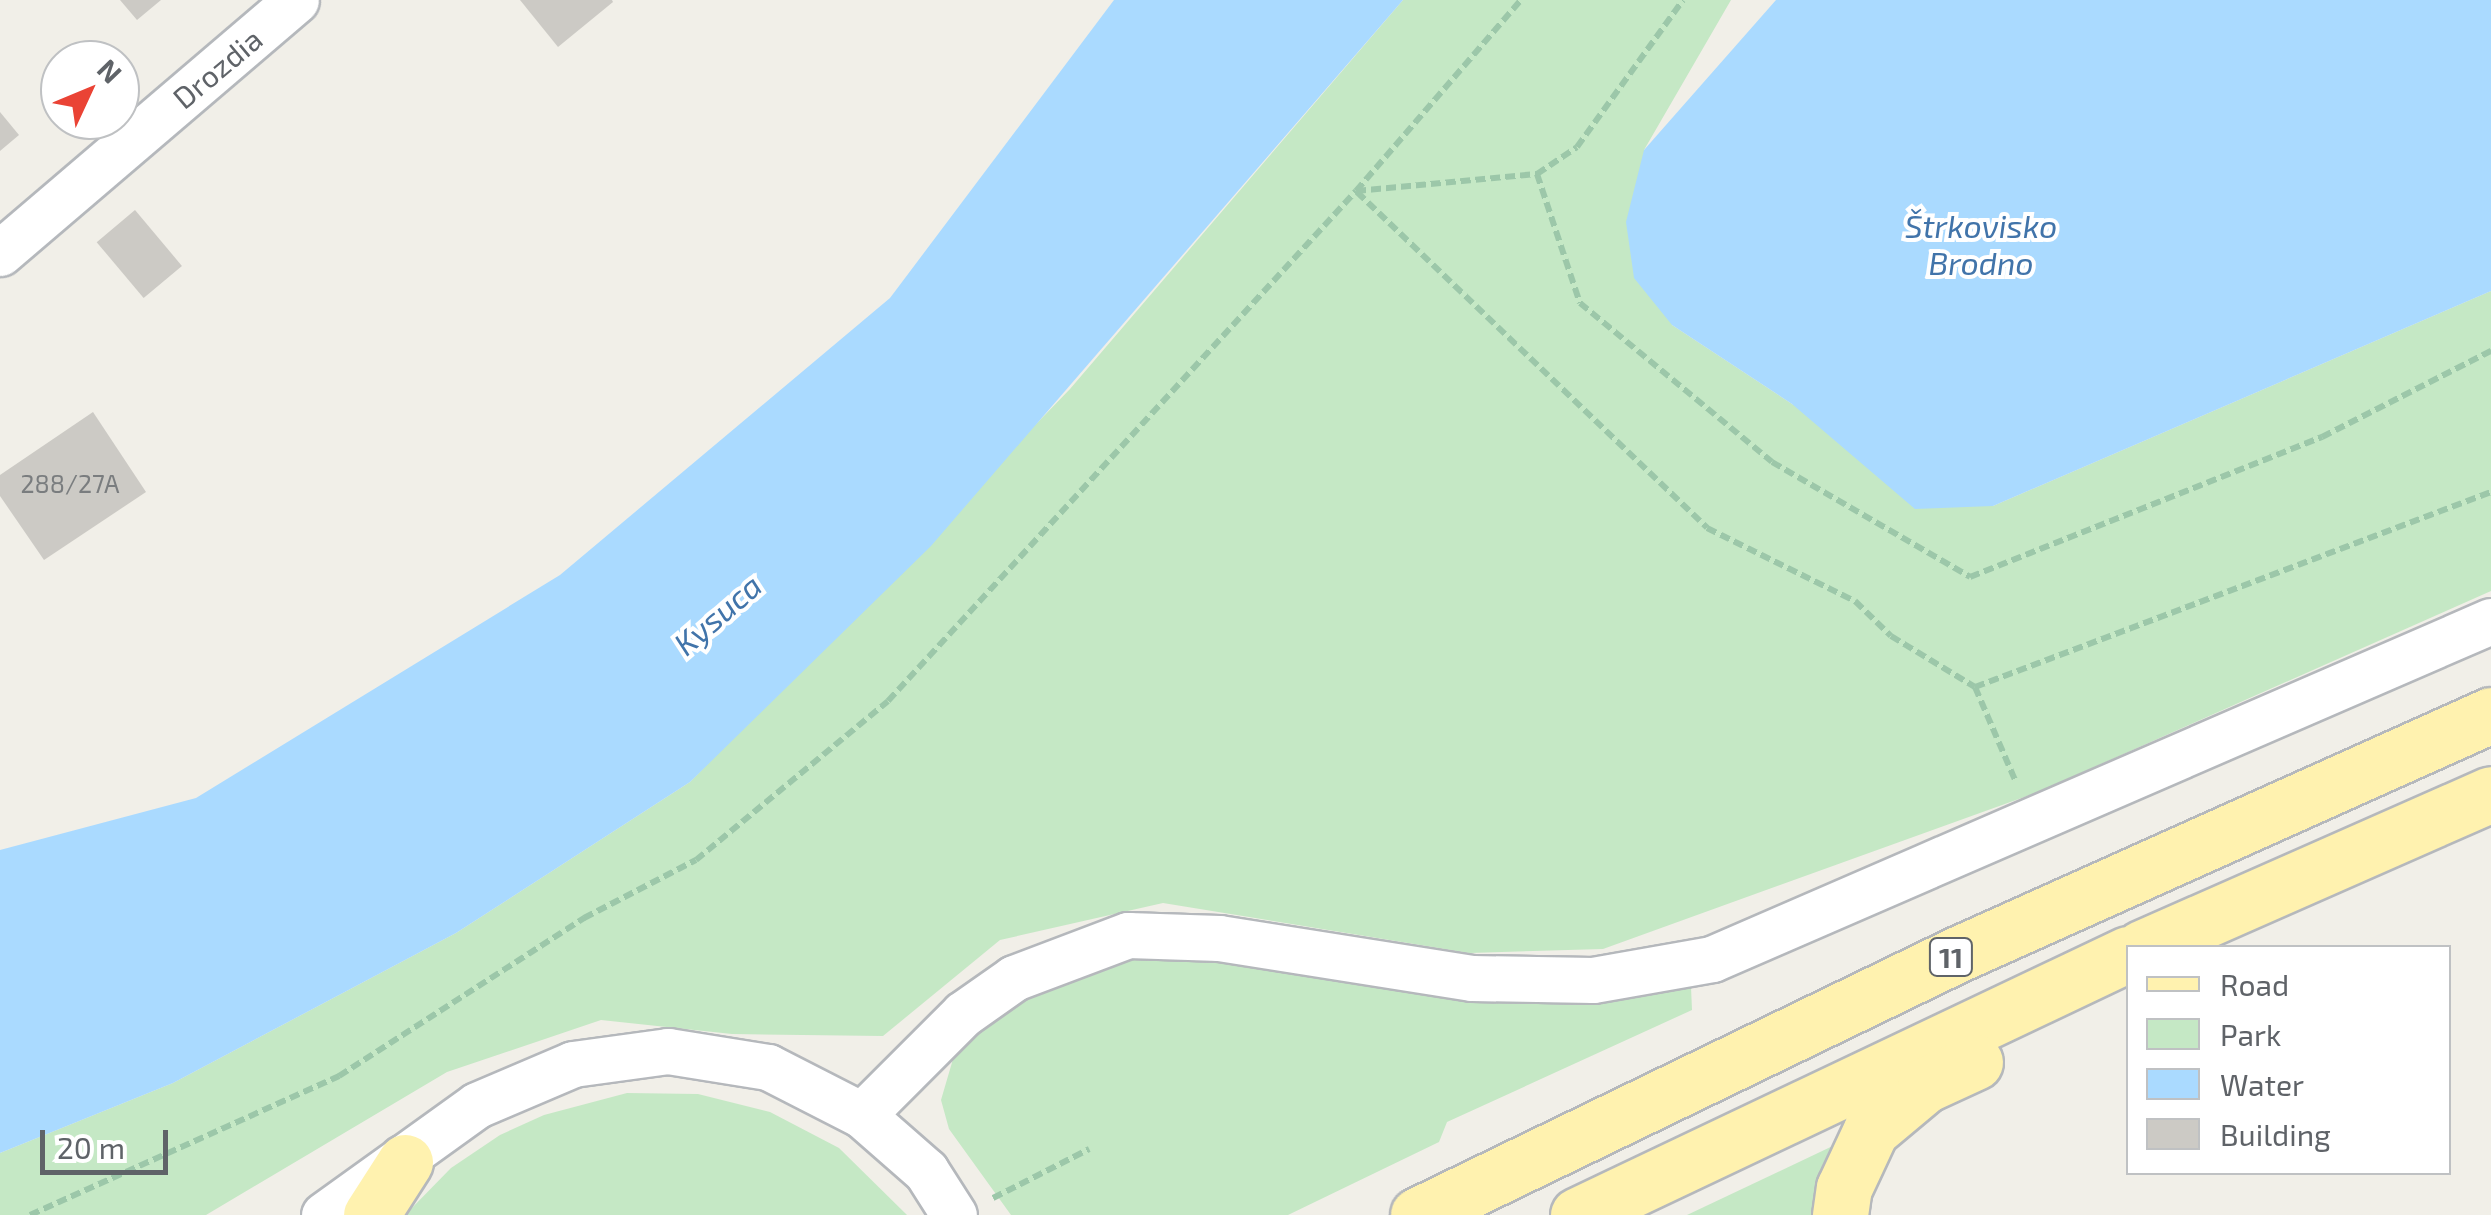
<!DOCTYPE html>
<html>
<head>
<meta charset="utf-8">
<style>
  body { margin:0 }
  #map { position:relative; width:2491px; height:1215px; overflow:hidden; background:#f1efe8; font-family:"Exo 2",sans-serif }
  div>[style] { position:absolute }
  .green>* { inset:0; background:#c5e8c5 }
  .water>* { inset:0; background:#aadaff }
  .building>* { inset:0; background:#cccac5; transform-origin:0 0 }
  .path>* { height:6px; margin-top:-3px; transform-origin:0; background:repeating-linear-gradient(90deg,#9cc7a9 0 10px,transparent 0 15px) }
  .roads { filter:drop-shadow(2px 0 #b5b8bc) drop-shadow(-2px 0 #b5b8bc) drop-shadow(0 2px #b5b8bc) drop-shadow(0 -2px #b5b8bc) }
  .minor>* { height:45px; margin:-22.5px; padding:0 22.5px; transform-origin:22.5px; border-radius:22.5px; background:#fff }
  .major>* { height:55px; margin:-27.5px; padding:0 27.5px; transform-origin:27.5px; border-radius:27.5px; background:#fff2af }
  span { translate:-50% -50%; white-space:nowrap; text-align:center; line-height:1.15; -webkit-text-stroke:8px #fff; paint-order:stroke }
  .number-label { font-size:25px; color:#7a7d7f }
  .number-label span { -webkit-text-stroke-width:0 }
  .shield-label span { padding:2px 8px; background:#fff; border:2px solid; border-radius:8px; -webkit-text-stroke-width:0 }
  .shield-label { font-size:28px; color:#5f6368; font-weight:700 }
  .street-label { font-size:30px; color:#5f6368 }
  .water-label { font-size:32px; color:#4174aa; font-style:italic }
  .legend { position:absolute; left:2126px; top:945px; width:325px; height:230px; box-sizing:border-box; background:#fff; border:2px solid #bfc1c3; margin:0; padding:12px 18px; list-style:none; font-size:30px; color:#5f6368 }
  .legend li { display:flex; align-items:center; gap:20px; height:50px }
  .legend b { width:50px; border:2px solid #bfc1c3 }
  .north { position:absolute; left:40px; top:40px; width:100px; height:100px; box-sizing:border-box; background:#fff; border:2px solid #bfc1c3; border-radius:50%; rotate:46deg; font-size:28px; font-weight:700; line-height:40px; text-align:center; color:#5f6368 }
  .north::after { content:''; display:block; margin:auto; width:35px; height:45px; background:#ea4335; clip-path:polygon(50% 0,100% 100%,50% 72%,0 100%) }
  .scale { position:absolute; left:40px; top:1130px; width:128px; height:45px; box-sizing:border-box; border:5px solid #5f6368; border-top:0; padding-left:12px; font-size:30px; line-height:35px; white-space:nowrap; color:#5f6368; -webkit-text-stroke:8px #fff; paint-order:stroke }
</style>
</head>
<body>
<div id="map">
  <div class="green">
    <i style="clip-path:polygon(1403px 0,1731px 0,1644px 150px,1672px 325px,1792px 404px,1993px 506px,2491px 291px,2491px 591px,2038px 792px,1603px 949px,1469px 953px,1163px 903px,1000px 940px,883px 1036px,732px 1034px,601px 1020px,447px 1072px,206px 1215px,0 1215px,0 1153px,173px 1083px,456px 933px,690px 782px,1070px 389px)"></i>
    <i style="clip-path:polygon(1216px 957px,1581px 1000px,1691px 987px,1692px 1010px,1447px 1122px,1439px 1142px,1288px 1215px,1011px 1215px,949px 1129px,941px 1100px,958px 1042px,1057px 979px,1111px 958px)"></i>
    <i style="clip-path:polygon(627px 1093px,698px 1094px,770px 1112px,839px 1148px,907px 1215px,405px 1215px,451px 1168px,500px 1135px,544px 1115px)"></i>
    <i style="clip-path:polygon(1839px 1143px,1822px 1215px,1687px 1215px)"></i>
  </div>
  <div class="water">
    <i style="clip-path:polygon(1114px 0,1403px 0,931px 546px,690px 782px,456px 933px,173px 1083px,0 1153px,0 850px,196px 798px,560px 575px,890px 298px)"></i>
    <i style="clip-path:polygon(1776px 0,2491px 0,2491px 291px,1993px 506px,1915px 509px,1792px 404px,1672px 325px,1634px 278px,1626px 222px,1644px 150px)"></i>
  </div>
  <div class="building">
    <i style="clip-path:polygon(120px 0,161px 0,137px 20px)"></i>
    <i style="clip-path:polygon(520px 0,612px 0,613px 2px,558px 47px)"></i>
    <i style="clip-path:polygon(0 112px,19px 135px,0 151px)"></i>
    <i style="left:135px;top:210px;width:73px;height:50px;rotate:50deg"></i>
    <i style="clip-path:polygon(93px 412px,146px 492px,44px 560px,0 496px,0 475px)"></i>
  </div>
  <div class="path">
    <i style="left:1537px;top:174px;width:48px;rotate:-34deg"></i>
    <i style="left:1577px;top:147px;width:181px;rotate:-54.2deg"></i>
    <i style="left:1356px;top:191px;width:182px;rotate:-5.4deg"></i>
    <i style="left:1537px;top:174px;width:136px;rotate:71.6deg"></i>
    <i style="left:1580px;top:303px;width:249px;rotate:39.6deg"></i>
    <i style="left:1772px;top:462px;width:229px;rotate:30.1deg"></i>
    <i style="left:1970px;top:577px;width:379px;rotate:-21.7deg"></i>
    <i style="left:2322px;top:437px;width:190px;rotate:-27deg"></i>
    <i style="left:1357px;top:192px;width:485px;rotate:43.8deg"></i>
    <i style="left:1707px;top:528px;width:165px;rotate:26.3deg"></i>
    <i style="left:1855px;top:601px;width:50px;rotate:44.2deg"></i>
    <i style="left:1891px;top:636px;width:98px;rotate:31.3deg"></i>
    <i style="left:1975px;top:687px;width:103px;rotate:66.7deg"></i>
    <i style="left:1975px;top:687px;width:552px;rotate:-20.7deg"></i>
    <i style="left:993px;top:1198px;width:108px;rotate:-27deg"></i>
    <i style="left:30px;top:1215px;width:339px;rotate:-24.2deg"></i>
    <i style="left:339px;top:1076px;width:292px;rotate:-32.8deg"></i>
    <i style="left:584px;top:918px;width:126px;rotate:-27.4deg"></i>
    <i style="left:696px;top:860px;width:249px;rotate:-39.6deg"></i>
    <i style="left:888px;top:701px;width:692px;rotate:-47.46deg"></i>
    <i style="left:1356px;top:191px;width:252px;rotate:-49.2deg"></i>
  </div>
  <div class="roads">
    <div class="minor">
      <i style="left:0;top:253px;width:389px;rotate:-40.5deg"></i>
      <i style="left:862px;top:1115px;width:143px;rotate:-45deg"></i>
      <i style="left:963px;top:1014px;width:62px;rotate:-35.2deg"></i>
      <i style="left:1014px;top:978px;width:122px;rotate:-20.7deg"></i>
      <i style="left:1128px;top:935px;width:91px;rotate:1.9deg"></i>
      <i style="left:1219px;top:938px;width:256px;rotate:9deg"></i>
      <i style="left:1472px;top:978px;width:121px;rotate:0.9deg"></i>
      <i style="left:1593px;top:980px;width:121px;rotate:-10deg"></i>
      <i style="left:1712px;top:959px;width:849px;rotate:-23.46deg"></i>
      <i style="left:324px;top:1215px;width:188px;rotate:-35.7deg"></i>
      <i style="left:477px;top:1105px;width:104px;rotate:-23.1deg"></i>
      <i style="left:573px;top:1064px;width:96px;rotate:-7.8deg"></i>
      <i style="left:668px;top:1051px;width:101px;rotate:9.1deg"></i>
      <i style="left:768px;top:1067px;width:106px;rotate:27.1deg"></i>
      <i style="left:862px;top:1115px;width:85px;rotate:41.2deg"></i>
      <i style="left:926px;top:1171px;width:52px;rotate:57.5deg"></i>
    </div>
    <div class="major">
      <i style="left:2142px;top:948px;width:381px;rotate:-23.8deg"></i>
      <i style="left:371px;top:1215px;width:63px;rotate:-57.3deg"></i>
      <i style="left:1418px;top:1215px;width:598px;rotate:-25.79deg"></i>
      <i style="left:1956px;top:955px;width:586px;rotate:-24.16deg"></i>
      <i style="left:1578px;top:1215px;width:609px;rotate:-25.39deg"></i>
      <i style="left:1840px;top:1215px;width:27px;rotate:-82deg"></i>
      <i style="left:1844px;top:1188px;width:64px;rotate:-65deg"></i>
      <i style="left:1871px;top:1130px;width:70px;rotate:-39.8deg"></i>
      <i style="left:1925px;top:1085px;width:55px;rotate:-24.7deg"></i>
    </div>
  </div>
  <div class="number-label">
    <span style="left:70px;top:483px">288/27A</span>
  </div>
  <div class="shield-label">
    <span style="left:1951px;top:957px">11</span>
  </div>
  <div class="street-label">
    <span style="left:217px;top:68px;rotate:-40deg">Drozdia</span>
  </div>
  <div class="water-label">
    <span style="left:1981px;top:244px">Štrkovisko<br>Brodno</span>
    <span style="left:717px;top:614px;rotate:-41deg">Kysuca</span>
  </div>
  <ul class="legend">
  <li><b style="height:12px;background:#fff2af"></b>Road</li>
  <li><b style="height:28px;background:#c5e8c5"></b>Park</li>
  <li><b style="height:28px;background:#aadaff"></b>Water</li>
  <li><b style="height:28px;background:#cccac5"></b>Building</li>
  </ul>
  <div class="north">N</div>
  <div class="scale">20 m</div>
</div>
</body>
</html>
